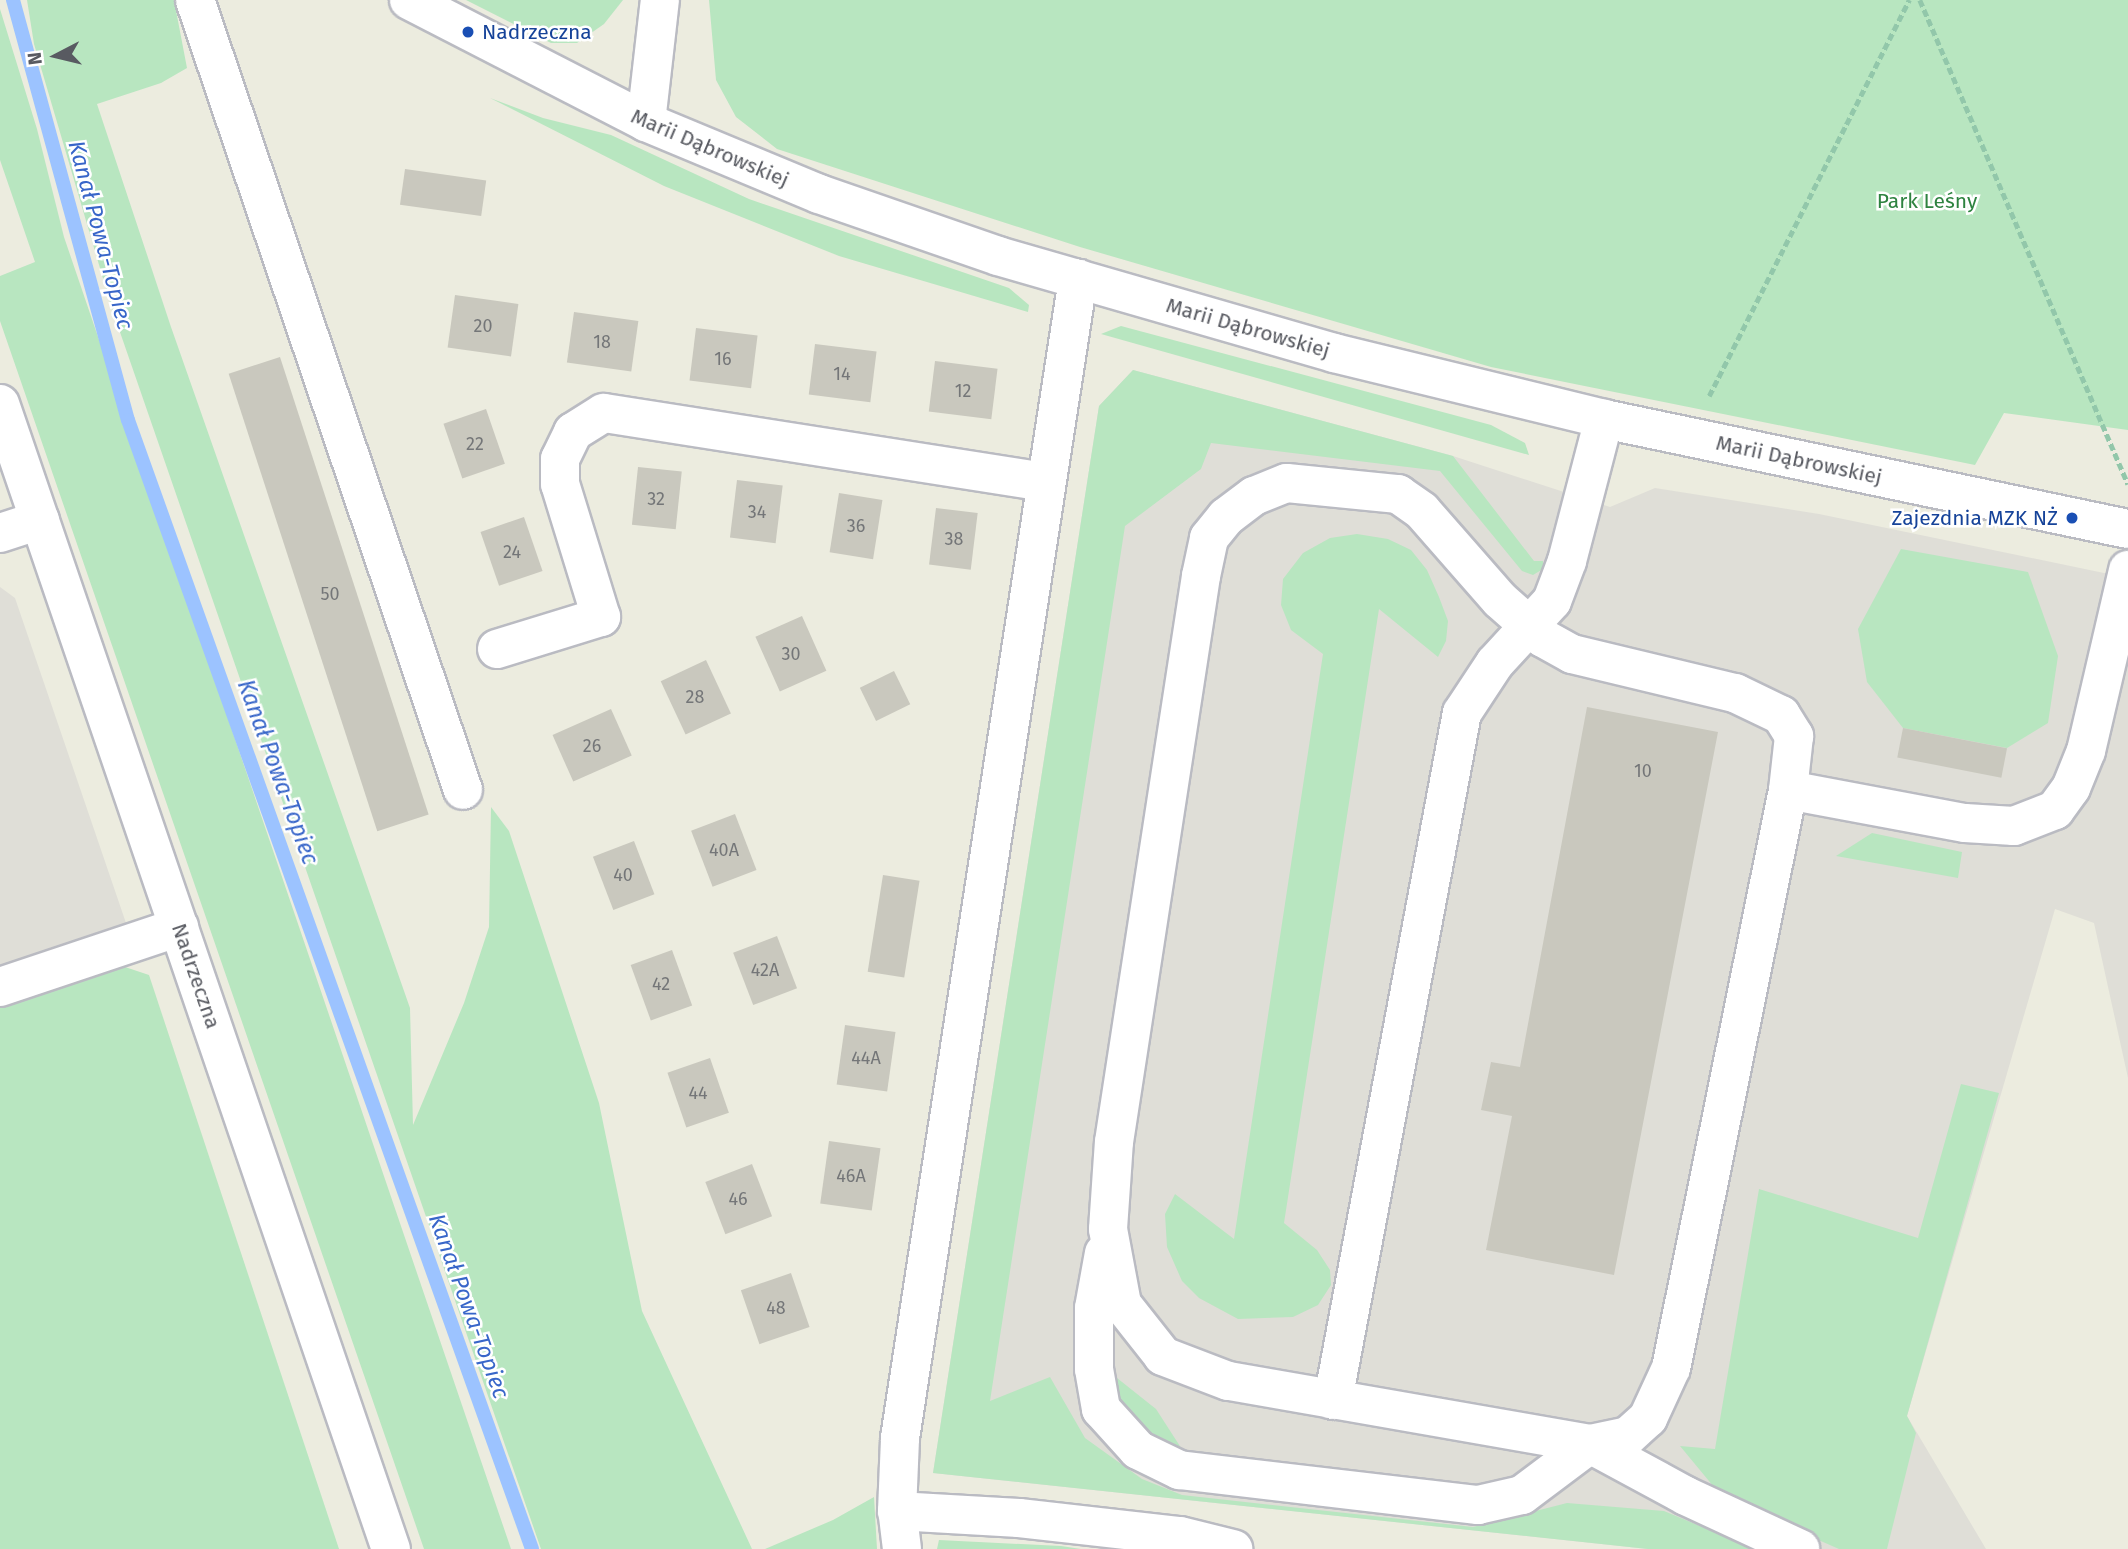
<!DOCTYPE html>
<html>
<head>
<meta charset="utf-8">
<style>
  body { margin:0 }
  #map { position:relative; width:2128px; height:1549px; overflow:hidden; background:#ececdf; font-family:"Fira Sans",sans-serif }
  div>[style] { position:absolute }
  .industrial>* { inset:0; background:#dfded7 }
  .green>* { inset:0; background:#b8e6c0 }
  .stream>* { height:14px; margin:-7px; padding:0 7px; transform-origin:7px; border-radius:7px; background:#9cc3ff }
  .building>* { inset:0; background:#c9c8be; transform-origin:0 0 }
  .path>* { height:4.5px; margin-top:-2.25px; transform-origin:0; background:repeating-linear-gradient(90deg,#92c7aa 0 7px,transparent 0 10.5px) }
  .roads { filter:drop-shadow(2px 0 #babbc2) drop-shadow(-2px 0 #babbc2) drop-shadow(0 2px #babbc2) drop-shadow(0 -2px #babbc2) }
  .minor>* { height:38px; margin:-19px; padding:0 19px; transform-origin:19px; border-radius:19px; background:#fff }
  .dots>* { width:19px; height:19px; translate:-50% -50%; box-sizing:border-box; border:4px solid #fff; border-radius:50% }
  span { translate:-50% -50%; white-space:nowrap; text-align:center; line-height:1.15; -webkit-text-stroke:5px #fff; paint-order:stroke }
  .number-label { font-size:18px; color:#747678 }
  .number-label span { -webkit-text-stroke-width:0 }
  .transit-label { font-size:21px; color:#164399 }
  .left { translate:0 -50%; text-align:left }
  .right { translate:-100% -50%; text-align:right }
  .street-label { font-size:21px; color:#585a61 }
  .park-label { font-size:21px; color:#2e8340 }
  .water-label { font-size:23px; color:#3866c9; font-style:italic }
  .north { position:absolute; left:21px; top:21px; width:70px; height:70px; -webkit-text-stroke:5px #fff; paint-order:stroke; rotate:263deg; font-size:19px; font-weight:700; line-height:28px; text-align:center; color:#585a61 }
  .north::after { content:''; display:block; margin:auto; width:24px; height:32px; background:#585a61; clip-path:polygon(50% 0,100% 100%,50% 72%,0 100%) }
</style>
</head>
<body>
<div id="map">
  <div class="industrial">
    <i style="clip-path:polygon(1133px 370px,1453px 456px,1610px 507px,1655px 488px,1819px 514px,2128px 578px,2128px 1078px,2094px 923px,2055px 909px,1907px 1416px,1986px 1549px,1648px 1549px,933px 1473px,1099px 406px)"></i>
    <i style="clip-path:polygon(0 587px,15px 598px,126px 923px,80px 941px,93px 978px,0 1008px)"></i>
  </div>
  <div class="green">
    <i style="clip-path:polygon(27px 0,174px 0,187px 68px,161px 83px,97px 104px,171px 327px,410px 1008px,413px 1125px,464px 1003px,489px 927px,491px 807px,509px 831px,599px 1103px,642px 1311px,752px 1549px,541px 1549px,112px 309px,34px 44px)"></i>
    <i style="clip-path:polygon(466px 0,623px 0,604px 24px,577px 43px,551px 43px)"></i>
    <i style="clip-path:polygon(709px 0,2128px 0,2128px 430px,2004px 413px,1975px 465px,1491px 367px,1080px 247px,777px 149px,736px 117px,716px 80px)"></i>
    <i style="clip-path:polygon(0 9px,37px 129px,64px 237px,511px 1549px,424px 1549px,0 321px,0 276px,35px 262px,0 160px)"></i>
    <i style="clip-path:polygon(490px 98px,543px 118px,611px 135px,749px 199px,1009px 288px,1029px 305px,1028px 312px,839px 256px,664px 186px)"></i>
    <i style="clip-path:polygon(1121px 326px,1491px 425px,1525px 443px,1529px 455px,1101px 334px)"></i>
    <i style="clip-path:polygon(1133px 370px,1453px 456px,1534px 561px,1543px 561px,1543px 569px,1533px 575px,1522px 571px,1440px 471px,1211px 443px,1201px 469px,1125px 526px,990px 1401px,1050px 1377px,1085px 1438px,1142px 1479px,1182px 1495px,1473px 1527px,1567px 1503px,1664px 1511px,1755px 1549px,1648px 1549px,933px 1473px,1099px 406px)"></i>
    <i style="clip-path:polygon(1357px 534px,1388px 539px,1411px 550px,1427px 570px,1439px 597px,1448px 621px,1446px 641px,1438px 657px,1379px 609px,1284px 1223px,1317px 1250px,1330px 1270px,1331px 1285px,1318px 1305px,1293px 1317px,1238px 1319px,1199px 1298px,1182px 1281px,1167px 1247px,1165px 1214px,1175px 1194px,1234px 1239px,1323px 654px,1291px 630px,1281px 605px,1283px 579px,1303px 553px,1330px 538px)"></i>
    <i style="clip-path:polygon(1901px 549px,2028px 572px,2058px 656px,2048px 723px,2007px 748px,1903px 728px,1867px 682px,1858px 629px)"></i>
    <i style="clip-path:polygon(1872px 833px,1962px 852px,1958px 878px,1836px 856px)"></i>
    <i style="clip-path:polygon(125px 967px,149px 975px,339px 1549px,0 1549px,0 1008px)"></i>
    <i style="clip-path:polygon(1961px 1084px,1999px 1093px,1907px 1416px,1916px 1433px,1887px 1549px,1839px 1549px,1723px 1498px,1680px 1446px,1715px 1449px,1759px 1189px,1918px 1238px)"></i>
    <i style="clip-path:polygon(1117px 1378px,1156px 1409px,1185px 1454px,1130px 1427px,1117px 1400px)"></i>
    <i style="clip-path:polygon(874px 1497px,877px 1549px,765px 1549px,833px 1520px)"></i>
    <i style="clip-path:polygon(939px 1540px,1061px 1546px,1081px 1549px,937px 1549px)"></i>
  </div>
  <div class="stream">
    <i style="left:13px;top:0;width:435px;rotate:74.7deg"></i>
    <i style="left:128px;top:420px;width:1199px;rotate:70.31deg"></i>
  </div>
  <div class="building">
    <i style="left:405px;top:169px;width:82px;height:36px;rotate:8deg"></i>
    <i style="left:455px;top:295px;width:64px;height:53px;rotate:8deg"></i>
    <i style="left:574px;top:312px;width:65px;height:51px;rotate:8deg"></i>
    <i style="left:696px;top:328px;width:62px;height:53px;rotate:7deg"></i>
    <i style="left:815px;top:344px;width:62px;height:51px;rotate:7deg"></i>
    <i style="left:280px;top:357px;width:481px;height:54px;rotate:72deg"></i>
    <i style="left:935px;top:361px;width:63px;height:51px;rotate:7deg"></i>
    <i style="left:486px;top:409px;width:58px;height:45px;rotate:71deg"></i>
    <i style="left:638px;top:467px;width:44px;height:58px;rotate:6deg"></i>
    <i style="left:737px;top:480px;width:46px;height:58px;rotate:7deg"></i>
    <i style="left:839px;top:493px;width:44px;height:60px;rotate:9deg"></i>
    <i style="left:936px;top:508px;width:42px;height:57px;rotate:7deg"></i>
    <i style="left:524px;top:517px;width:57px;height:46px;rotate:71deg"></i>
    <i style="left:802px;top:616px;width:60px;height:51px;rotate:66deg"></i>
    <i style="left:706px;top:660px;width:59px;height:50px;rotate:65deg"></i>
    <i style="left:894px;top:671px;width:37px;height:38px;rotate:64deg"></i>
    <i style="clip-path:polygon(1587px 707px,1718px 732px,1614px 1275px,1486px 1250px,1512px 1116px,1481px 1110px,1491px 1062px,1520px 1067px)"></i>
    <i style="left:611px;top:709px;width:51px;height:64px;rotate:66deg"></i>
    <i style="left:1903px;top:728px;width:106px;height:30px;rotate:11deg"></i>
    <i style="left:735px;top:814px;width:60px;height:47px;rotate:69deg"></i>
    <i style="left:634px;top:841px;width:57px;height:44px;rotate:69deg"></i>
    <i style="left:883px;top:875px;width:37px;height:98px;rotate:9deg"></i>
    <i style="left:777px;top:936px;width:56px;height:47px;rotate:69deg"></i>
    <i style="left:672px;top:950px;width:59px;height:44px;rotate:70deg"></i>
    <i style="left:845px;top:1025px;width:51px;height:60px;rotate:8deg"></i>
    <i style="left:710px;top:1058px;width:58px;height:45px;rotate:71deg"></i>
    <i style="left:829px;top:1141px;width:52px;height:63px;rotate:8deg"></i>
    <i style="left:752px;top:1164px;width:56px;height:50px;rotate:69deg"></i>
    <i style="left:791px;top:1273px;width:57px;height:53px;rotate:71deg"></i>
  </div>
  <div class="path">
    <i style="left:1920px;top:0;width:527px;rotate:66.74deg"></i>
    <i style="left:1709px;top:396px;width:444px;rotate:-63.2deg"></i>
  </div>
  <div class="roads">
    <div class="minor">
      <i style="left:195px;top:0;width:834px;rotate:71.26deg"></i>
      <i style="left:409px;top:0;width:267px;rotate:27.2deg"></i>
      <i style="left:646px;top:122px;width:187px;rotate:22.6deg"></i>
      <i style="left:819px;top:194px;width:189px;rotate:19.1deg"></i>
      <i style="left:998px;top:256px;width:350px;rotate:16.1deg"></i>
      <i style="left:1334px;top:353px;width:278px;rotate:13.7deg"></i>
      <i style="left:1604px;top:419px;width:535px;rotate:11.86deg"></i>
      <i style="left:646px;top:122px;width:123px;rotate:-83.5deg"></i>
      <i style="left:0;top:404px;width:1210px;rotate:71.15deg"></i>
      <i style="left:1287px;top:483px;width:112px;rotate:5.7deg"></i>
      <i style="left:1398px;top:494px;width:29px;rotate:35deg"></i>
      <i style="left:1422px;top:511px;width:118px;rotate:48.8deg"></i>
      <i style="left:1500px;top:600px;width:57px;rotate:41.5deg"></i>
      <i style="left:1543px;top:638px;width:33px;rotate:29deg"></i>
      <i style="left:1572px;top:654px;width:168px;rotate:13.5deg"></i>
      <i style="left:1735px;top:693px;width:51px;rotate:25.6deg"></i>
      <i style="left:1781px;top:715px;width:25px;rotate:58deg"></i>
      <i style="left:1794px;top:736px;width:54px;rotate:96.3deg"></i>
      <i style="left:1788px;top:790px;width:590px;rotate:101.44deg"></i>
      <i style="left:1671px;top:1368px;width:55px;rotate:114.7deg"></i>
      <i style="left:1648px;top:1418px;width:27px;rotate:138deg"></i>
      <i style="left:1628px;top:1436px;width:39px;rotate:168deg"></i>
      <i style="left:1590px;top:1444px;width:367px;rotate:-170.1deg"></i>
      <i style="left:1228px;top:1381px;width:70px;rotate:-159deg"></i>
      <i style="left:1163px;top:1356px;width:66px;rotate:-128.3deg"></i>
      <i style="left:1122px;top:1304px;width:76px;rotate:-100.6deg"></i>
      <i style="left:1108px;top:1229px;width:87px;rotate:-86.1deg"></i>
      <i style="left:1114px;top:1142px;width:573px;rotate:-81.26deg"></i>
      <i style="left:1201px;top:576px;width:39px;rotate:-78deg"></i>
      <i style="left:1209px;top:538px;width:27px;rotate:-51deg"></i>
      <i style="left:1226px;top:517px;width:35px;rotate:-37deg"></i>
      <i style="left:1254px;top:496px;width:35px;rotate:-22deg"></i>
      <i style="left:0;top:533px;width:42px;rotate:-18deg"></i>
      <i style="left:497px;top:649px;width:109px;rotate:-17.1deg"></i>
      <i style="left:601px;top:617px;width:139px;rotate:-107.1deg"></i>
      <i style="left:560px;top:484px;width:25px;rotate:-90deg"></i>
      <i style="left:560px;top:459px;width:30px;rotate:-64deg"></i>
      <i style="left:573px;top:432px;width:36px;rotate:-32deg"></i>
      <i style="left:604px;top:413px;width:445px;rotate:8.9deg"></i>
      <i style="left:1788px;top:790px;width:180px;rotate:10.6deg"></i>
      <i style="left:1965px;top:823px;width:49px;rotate:3.5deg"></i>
      <i style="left:2014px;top:826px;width:44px;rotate:-21.3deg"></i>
      <i style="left:2055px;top:810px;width:27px;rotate:-54deg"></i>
      <i style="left:2071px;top:788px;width:40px;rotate:-68deg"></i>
      <i style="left:2086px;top:751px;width:186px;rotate:-76.9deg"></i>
      <i style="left:0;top:987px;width:189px;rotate:-18.5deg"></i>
      <i style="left:1104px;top:1253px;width:56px;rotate:100.3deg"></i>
      <i style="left:1094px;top:1308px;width:61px;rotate:90deg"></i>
      <i style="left:1094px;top:1369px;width:41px;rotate:80.1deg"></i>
      <i style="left:1101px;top:1409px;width:55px;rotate:47.9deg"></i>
      <i style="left:1138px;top:1450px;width:46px;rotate:26deg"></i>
      <i style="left:1179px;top:1470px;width:301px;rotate:6.7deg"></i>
      <i style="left:1478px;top:1505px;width:45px;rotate:-12.8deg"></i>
      <i style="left:1522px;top:1495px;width:85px;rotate:-36.9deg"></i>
      <i style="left:1590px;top:1444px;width:109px;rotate:28.4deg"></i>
      <i style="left:1686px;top:1496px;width:126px;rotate:24.9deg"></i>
      <i style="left:1333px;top:1400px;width:699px;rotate:-79.37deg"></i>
      <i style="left:1462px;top:713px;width:60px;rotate:-56.6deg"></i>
      <i style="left:1495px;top:663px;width:84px;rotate:-47.4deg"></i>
      <i style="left:1552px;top:601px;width:43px;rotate:-69.4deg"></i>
      <i style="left:1567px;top:561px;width:147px;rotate:-75.4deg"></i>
      <i style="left:897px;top:1511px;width:122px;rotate:3.3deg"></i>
      <i style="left:1019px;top:1518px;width:162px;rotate:6.4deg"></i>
      <i style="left:1180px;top:1536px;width:55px;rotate:13.8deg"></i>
      <i style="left:902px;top:1549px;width:38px;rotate:-97deg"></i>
      <i style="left:897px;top:1511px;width:73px;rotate:-87.6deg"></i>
      <i style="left:900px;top:1438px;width:1173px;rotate:-81.27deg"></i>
    </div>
  </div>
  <div class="dots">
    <i style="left:468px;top:32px;background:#1a4fb4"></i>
    <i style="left:2072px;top:518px;background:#1a4fb4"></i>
  </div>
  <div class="number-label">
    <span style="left:483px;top:326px">20</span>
    <span style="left:602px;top:342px">18</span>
    <span style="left:723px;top:359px">16</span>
    <span style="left:842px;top:374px">14</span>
    <span style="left:963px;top:391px">12</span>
    <span style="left:475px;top:444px">22</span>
    <span style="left:656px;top:499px">32</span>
    <span style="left:757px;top:512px">34</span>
    <span style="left:856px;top:526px">36</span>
    <span style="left:954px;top:539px">38</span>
    <span style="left:512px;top:552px">24</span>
    <span style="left:330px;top:594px">50</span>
    <span style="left:791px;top:654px">30</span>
    <span style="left:695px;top:697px">28</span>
    <span style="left:592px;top:746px">26</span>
    <span style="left:1643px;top:771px">10</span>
    <span style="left:724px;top:850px">40A</span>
    <span style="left:623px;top:875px">40</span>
    <span style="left:765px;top:970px">42A</span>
    <span style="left:661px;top:984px">42</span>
    <span style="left:866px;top:1058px">44A</span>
    <span style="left:698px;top:1093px">44</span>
    <span style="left:851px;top:1176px">46A</span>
    <span style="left:738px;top:1199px">46</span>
    <span style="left:776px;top:1308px">48</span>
  </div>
  <div class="transit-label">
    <span class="left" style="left:482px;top:32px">Nadrzeczna</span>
    <span class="right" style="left:2058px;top:518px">Zajezdnia MZK NŻ</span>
  </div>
  <div class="street-label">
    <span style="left:710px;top:148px;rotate:23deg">Marii Dąbrowskiej</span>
    <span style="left:1248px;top:328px;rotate:16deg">Marii Dąbrowskiej</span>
    <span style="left:1799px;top:460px;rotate:12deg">Marii Dąbrowskiej</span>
    <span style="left:196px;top:976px;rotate:71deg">Nadrzeczna</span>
  </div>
  <div class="park-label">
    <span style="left:1927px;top:201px">Park Leśny</span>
  </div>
  <div class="water-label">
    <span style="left:101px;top:235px;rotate:75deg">Kanał Powa-Topiec</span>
    <span style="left:278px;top:772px;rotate:70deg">Kanał Powa-Topiec</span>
    <span style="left:469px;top:1306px;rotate:70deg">Kanał Powa-Topiec</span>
  </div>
  <div class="north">N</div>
</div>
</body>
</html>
